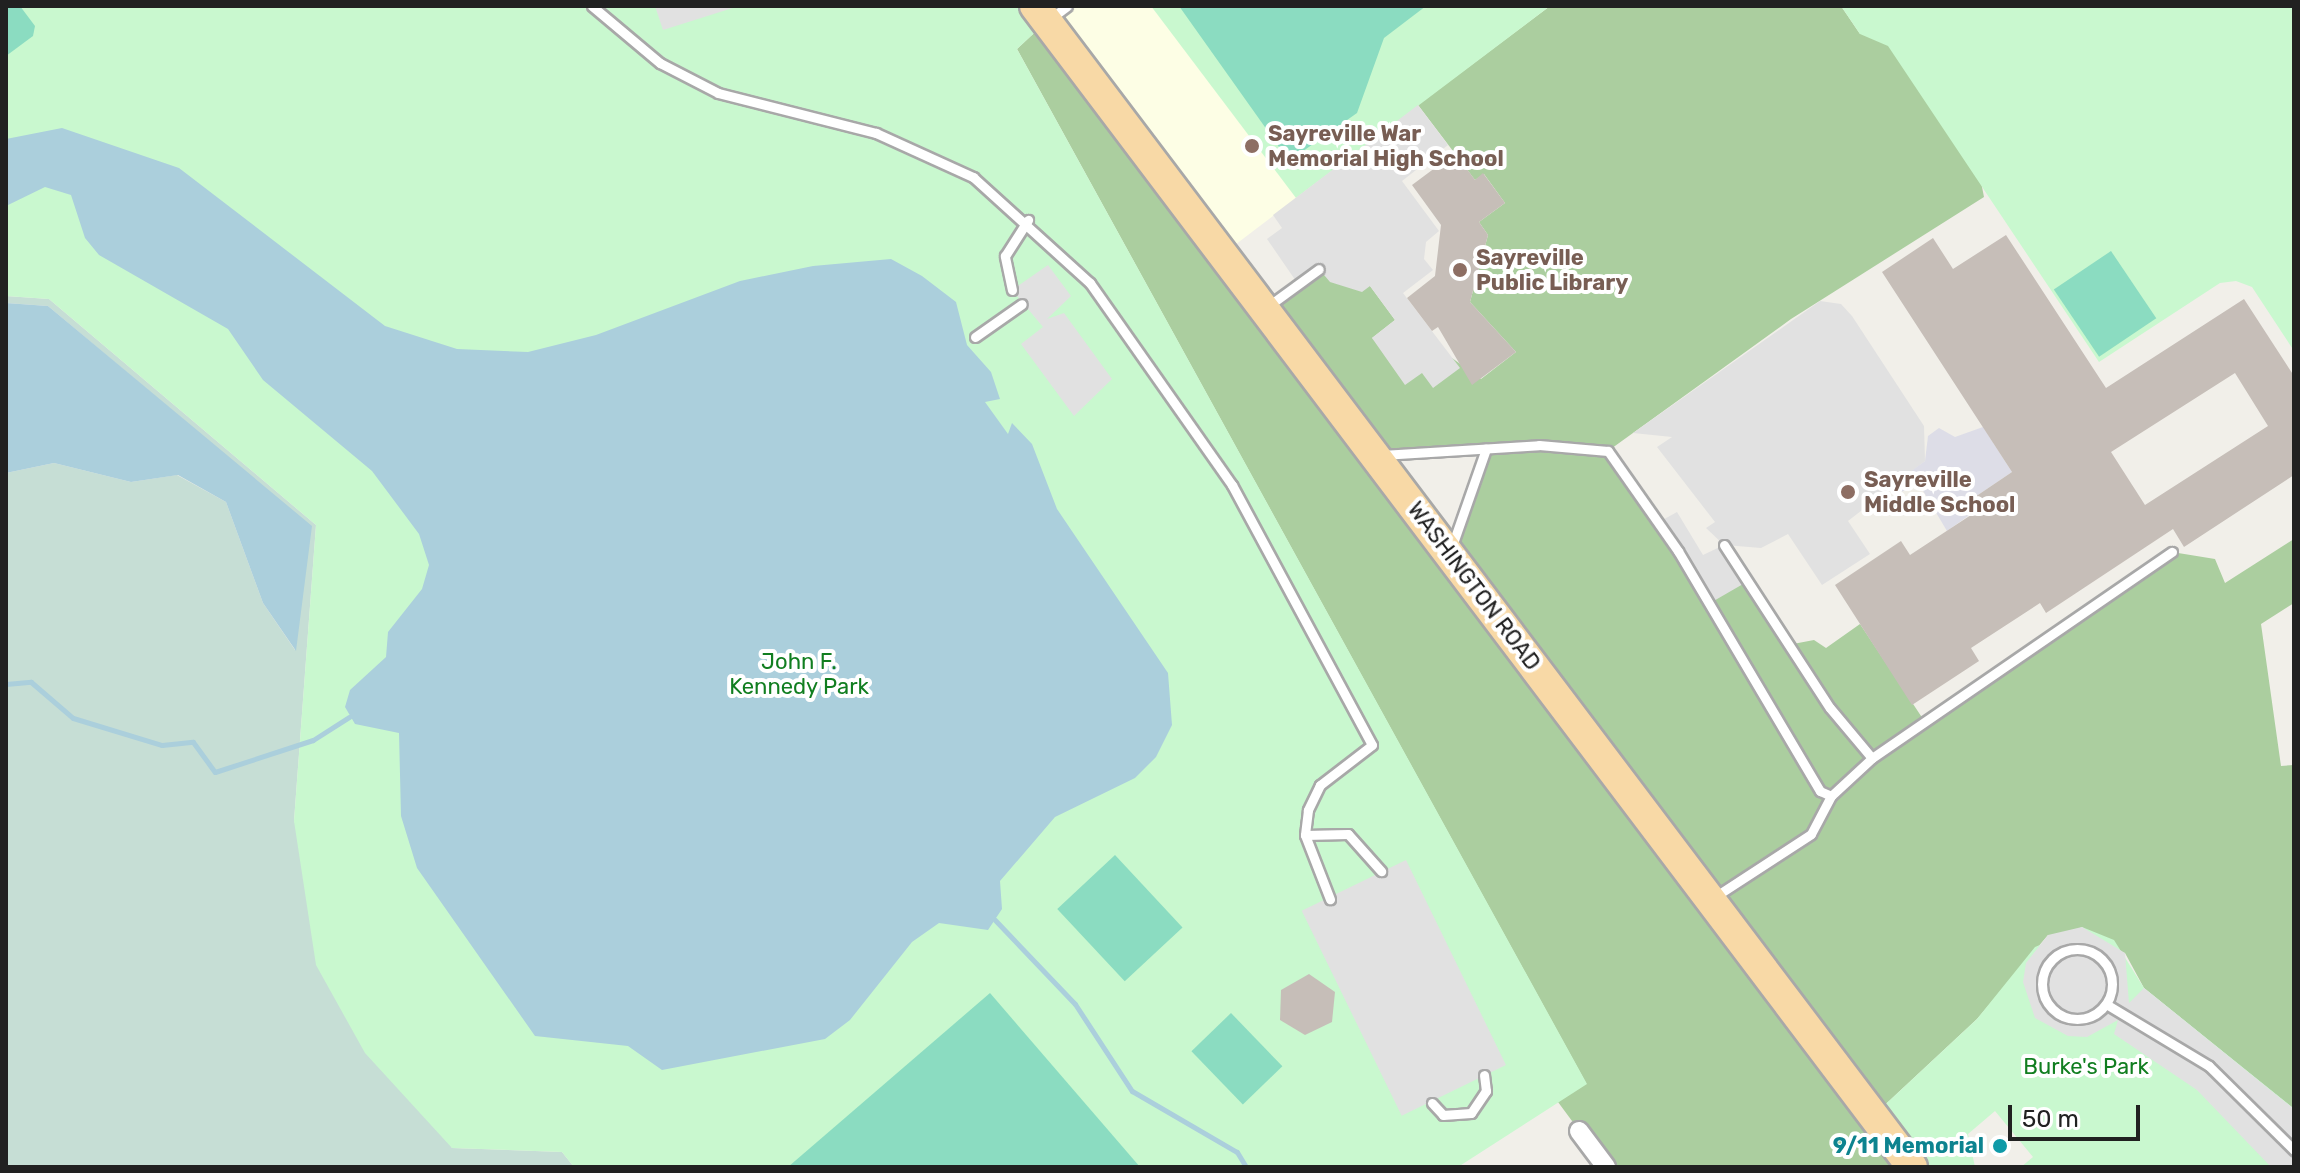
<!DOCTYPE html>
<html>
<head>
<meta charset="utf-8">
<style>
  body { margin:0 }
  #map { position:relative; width:2300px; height:1173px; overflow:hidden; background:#f1efe9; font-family:Rubik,sans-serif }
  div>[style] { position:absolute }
  .education>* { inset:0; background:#fdfee5 }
  .forest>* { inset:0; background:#abce9f }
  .wetland>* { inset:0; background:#c6ded5 }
  .park>* { inset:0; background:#c9f8cf }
  .pitch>* { inset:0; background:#8bdcc1; transform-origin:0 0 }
  .parking>* { inset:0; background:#e1e1e1; transform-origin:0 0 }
  .plaza>* { inset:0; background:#dddde7 }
  .water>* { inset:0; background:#abcfdc }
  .stream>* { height:5px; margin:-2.5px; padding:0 2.5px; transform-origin:2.5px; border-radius:2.5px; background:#abcfdc }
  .building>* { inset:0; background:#c6beb8 }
  .roads { filter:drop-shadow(2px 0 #a8a8a8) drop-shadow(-2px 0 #a8a8a8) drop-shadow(0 2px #a8a8a8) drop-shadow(0 -2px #a8a8a8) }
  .lane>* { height:9px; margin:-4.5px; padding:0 4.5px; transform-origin:4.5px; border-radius:4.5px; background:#fff }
  .lane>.ring { margin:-4.5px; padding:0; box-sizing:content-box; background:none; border:9px solid #fff; border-radius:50% }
  .street>* { height:18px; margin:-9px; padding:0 9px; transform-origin:9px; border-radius:9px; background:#fff }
  .primary>* { height:30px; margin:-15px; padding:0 15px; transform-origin:15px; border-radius:15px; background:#f8d9a6 }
  .dots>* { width:22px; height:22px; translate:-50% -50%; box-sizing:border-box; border:4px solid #fff; border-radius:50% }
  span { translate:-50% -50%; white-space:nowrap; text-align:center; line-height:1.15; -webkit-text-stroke:8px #fff; paint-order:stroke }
  .education-label { font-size:22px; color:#785e54; font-weight:700 }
  .left { translate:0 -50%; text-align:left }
  .street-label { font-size:22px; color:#212121 }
  .park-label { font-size:22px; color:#117e20 }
  .culture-label { font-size:22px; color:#0d838f; font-weight:700 }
  .right { translate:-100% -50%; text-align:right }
  .frame { position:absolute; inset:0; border:8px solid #212121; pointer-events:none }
  .scale { position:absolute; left:2008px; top:1105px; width:132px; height:36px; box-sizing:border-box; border:4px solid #212121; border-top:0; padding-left:10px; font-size:24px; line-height:28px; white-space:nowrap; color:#212121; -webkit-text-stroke:6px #fff; paint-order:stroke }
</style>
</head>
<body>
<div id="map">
  <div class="education">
    <i style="clip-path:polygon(1035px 6px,1550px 6px,1223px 254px)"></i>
  </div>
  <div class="forest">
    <i style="clip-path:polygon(evenodd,1550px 6px,1841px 6px,1860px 34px,1946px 6px,1984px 197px,1791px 319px,1608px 451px,1678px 551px,1750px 580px,1793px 644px,1814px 640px,1826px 648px,1860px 624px,1925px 722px,2172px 552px,2215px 559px,2225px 583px,2294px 539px,2294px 603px,2261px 624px,2281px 766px,2294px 765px,2294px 1109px,2144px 988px,2125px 953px,2048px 935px,1977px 1019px,1874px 1115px,1912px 1167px,1606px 1167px,1558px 1102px,1586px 1083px,1017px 49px,1046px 22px,1264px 308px,1319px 269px,1370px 286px,1395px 320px,1372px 338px,1425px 370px,1452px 358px,1481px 379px,1516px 352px,1470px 302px,1488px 235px,1479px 222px,1505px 203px,1484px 174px,1475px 180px,1418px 105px,1550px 6px,1486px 450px,1450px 553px,1376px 456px,1486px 450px)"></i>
  </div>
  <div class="wetland">
    <i style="clip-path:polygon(6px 296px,49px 299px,316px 525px,294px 821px,452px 1148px,562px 1152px,574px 1167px,6px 1167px,6px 473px,54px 463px,131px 482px,177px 475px,226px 502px,263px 603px,295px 650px,311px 527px,48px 306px,6px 303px)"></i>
  </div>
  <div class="park">
    <i style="clip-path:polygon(6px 6px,1035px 6px,1046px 22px,1017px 49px,1587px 1084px,1458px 1167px,574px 1167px,562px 1152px,452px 1148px,365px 1053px,316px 965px,294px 821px,316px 525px,49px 299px,6px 296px)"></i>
    <i style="clip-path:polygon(1151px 6px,1550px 6px,1296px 198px)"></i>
    <i style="clip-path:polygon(1841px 6px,2294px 6px,2294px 351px,2252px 287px,2236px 281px,2220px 283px,2099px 362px,1888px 46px,1860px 34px)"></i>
    <i style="clip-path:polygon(2082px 927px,2114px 940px,2144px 988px,2292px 1107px,2294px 1167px,2021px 1167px,2033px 1157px,1995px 1111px,1968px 1134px,1975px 1167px,1912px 1167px,1874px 1115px,1977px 1019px,2035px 947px)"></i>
  </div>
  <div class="pitch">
    <i style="clip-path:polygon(6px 6px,20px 6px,35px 26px,33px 36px,6px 56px)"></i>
    <i style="clip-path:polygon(1179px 6px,1426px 6px,1384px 38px,1357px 113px,1289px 161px)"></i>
    <i style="left:2111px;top:251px;width:81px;height:69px;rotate:56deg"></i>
    <i style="left:1115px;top:855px;width:99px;height:79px;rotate:47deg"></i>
    <i style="clip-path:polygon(990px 993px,1140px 1167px,788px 1167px)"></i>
    <i style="left:1231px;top:1013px;width:74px;height:55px;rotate:46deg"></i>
  </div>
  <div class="parking">
    <i style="clip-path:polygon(655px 6px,739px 6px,663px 30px)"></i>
    <i style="clip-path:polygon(1418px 105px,1448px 145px,1402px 181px,1439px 231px,1426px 242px,1424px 259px,1433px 270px,1403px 293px,1460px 368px,1433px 388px,1422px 373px,1405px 385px,1372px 338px,1395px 320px,1370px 286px,1362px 292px,1330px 282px,1319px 269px,1298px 284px,1267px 239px,1282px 228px,1273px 215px)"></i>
    <i style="clip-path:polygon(1048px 265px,1071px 296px,1047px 319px,1064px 313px,1112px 379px,1074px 416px,1021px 344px,1043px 327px,1012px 290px)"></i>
    <i style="clip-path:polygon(1820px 301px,1841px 304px,1852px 316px,1924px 426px,1925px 461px,1848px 521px,1870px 554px,1822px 585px,1788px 534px,1761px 548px,1725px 545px,1750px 580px,1705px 606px,1659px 522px,1677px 512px,1703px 555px,1724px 545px,1706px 528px,1715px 522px,1657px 447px,1672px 437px,1633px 433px)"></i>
    <i style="left:1406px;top:860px;width:228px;height:116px;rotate:64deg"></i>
    <i style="clip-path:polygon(2082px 927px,2125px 953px,2129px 1003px,2144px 988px,2294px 1109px,2294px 1167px,2271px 1167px,2197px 1090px,2114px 1034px,2118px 1020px,2087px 1037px,2068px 1036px,2035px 1018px,2023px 982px,2026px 963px,2048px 935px)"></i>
  </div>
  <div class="plaza">
    <i style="clip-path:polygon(1983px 427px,2012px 472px,1972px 499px,1978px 509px,1947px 531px,1919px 484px,1901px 492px,1895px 483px,1925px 461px,1928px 436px,1939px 428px,1955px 437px)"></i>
  </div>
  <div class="water">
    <i style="clip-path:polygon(62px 128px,179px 168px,385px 326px,457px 349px,528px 352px,596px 335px,740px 281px,813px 266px,891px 259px,922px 276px,956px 302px,967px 345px,991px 372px,1000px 399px,985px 402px,1008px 434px,1012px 423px,1032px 444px,1057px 509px,1168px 673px,1172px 725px,1156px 757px,1135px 778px,1055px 817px,1000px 881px,1002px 909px,988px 930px,939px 923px,912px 942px,850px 1020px,825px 1039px,662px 1070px,628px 1046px,535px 1036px,417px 868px,401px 816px,399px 733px,355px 724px,345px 707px,350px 690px,386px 657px,388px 632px,422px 589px,429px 565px,419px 534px,372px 471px,263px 380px,228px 329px,99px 255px,85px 238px,71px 195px,45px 187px,6px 206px,6px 139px)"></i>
    <i style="clip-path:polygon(6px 303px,48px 306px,312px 526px,296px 651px,263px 603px,226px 502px,178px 475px,131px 482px,54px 463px,6px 473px)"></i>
  </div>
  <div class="stream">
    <i style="left:6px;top:684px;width:25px;rotate:-5deg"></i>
    <i style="left:31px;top:682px;width:55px;rotate:40.6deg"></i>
    <i style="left:73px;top:718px;width:93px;rotate:16.9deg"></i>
    <i style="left:162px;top:745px;width:31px;rotate:-6deg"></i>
    <i style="left:193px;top:742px;width:37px;rotate:54deg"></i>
    <i style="left:215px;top:772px;width:103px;rotate:-18.1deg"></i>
    <i style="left:313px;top:740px;width:43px;rotate:-32.6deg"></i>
    <i style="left:995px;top:920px;width:116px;rotate:46.4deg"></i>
    <i style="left:1075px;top:1004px;width:104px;rotate:56.8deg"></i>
    <i style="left:1132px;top:1091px;width:121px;rotate:30.2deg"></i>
    <i style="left:1237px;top:1152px;width:17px;rotate:59deg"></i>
  </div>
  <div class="building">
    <i style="clip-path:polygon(1455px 153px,1475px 180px,1483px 173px,1505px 203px,1479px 222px,1488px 235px,1470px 302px,1516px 352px,1472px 385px,1438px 327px,1432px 331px,1407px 298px,1435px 276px,1441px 225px,1412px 185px)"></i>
    <i style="clip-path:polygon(evenodd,2006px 235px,2106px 388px,2244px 299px,2294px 376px,2294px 475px,2184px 547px,2173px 529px,2046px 613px,2040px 603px,1971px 648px,1979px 661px,1912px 705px,1835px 585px,1901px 541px,1910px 555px,1971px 515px,1978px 509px,1972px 499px,2012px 472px,1882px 272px,1933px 238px,1953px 269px,2006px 235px,2235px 373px,2268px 426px,2145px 505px,2111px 452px,2235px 373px)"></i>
    <i style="clip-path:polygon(1309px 974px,1335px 992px,1332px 1022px,1305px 1035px,1280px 1020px,1281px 990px)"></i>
  </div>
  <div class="roads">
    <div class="lane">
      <i style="left:592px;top:6px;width:89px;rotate:40deg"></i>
      <i style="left:660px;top:63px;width:65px;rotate:27.3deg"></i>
      <i style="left:718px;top:93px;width:163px;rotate:14.2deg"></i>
      <i style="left:876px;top:133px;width:107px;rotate:24.4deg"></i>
      <i style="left:973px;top:177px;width:158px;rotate:42.2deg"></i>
      <i style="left:1090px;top:283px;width:247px;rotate:54.9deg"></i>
      <i style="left:1232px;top:485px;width:295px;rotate:61.7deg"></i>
      <i style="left:1372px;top:745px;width:66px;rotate:142.4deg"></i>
      <i style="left:1320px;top:785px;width:28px;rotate:116deg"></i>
      <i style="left:1308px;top:810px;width:25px;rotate:97deg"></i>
      <i style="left:1305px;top:835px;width:69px;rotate:68.7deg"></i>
      <i style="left:1050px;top:19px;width:21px;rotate:-37deg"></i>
      <i style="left:1012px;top:290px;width:35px;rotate:-102deg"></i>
      <i style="left:1005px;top:256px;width:43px;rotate:-57.4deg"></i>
      <i style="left:1267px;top:307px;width:64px;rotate:-36.2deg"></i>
      <i style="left:975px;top:337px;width:57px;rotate:-35.1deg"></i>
      <i style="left:1382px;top:455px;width:157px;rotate:-3.6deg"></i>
      <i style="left:1539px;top:445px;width:69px;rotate:5deg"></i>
      <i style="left:1608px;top:451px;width:122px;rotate:55deg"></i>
      <i style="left:1678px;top:551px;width:279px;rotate:59.4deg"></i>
      <i style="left:1820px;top:791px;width:12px;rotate:24deg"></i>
      <i style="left:1831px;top:796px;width:56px;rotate:-42.8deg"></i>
      <i style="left:1872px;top:758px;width:364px;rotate:-34.5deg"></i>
      <i style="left:1724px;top:545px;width:194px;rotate:57deg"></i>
      <i style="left:1830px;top:708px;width:65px;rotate:50deg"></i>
      <i style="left:1452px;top:546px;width:103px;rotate:-70.7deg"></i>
      <i style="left:1305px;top:835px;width:43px;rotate:-1.3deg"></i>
      <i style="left:1348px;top:834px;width:50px;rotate:48.3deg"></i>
      <i style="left:1713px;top:898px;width:117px;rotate:-33.1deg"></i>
      <i style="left:1811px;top:834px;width:43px;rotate:-62.2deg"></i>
      <i class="ring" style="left:2042px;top:949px;width:61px;height:61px"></i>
      <i style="left:2106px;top:1004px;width:120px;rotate:31deg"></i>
      <i style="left:2209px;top:1066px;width:120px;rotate:44.7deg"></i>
      <i style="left:1432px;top:1103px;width:16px;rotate:47deg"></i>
      <i style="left:1443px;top:1115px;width:28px;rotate:-4deg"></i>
      <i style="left:1471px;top:1113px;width:27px;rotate:-56deg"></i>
      <i style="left:1486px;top:1091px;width:16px;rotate:-97deg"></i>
    </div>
    <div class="street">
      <i style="left:1579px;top:1131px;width:45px;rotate:53.1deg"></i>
    </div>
    <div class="primary">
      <i style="left:1035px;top:6px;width:1455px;rotate:52.93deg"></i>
    </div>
  </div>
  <div class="dots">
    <i style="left:1252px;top:146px;background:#8d6e63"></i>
    <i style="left:1460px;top:270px;background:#8d6e63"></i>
    <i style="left:1848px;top:492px;background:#8d6e63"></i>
    <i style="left:2000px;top:1146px;background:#0f9aa8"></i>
  </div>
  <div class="education-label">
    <span class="left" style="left:1268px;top:146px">Sayreville War<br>Memorial High School</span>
    <span class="left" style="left:1476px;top:270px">Sayreville<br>Public Library</span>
    <span class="left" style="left:1864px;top:492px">Sayreville<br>Middle School</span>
  </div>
  <div class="street-label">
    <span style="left:1474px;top:586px;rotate:53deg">WASHINGTON ROAD</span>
  </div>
  <div class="park-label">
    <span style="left:799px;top:674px">John F.<br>Kennedy Park</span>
    <span style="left:2086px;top:1067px">Burke's Park</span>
  </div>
  <div class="culture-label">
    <span class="right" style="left:1984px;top:1146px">9/11 Memorial</span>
  </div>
  <div class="frame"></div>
  <div class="scale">50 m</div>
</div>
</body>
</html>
